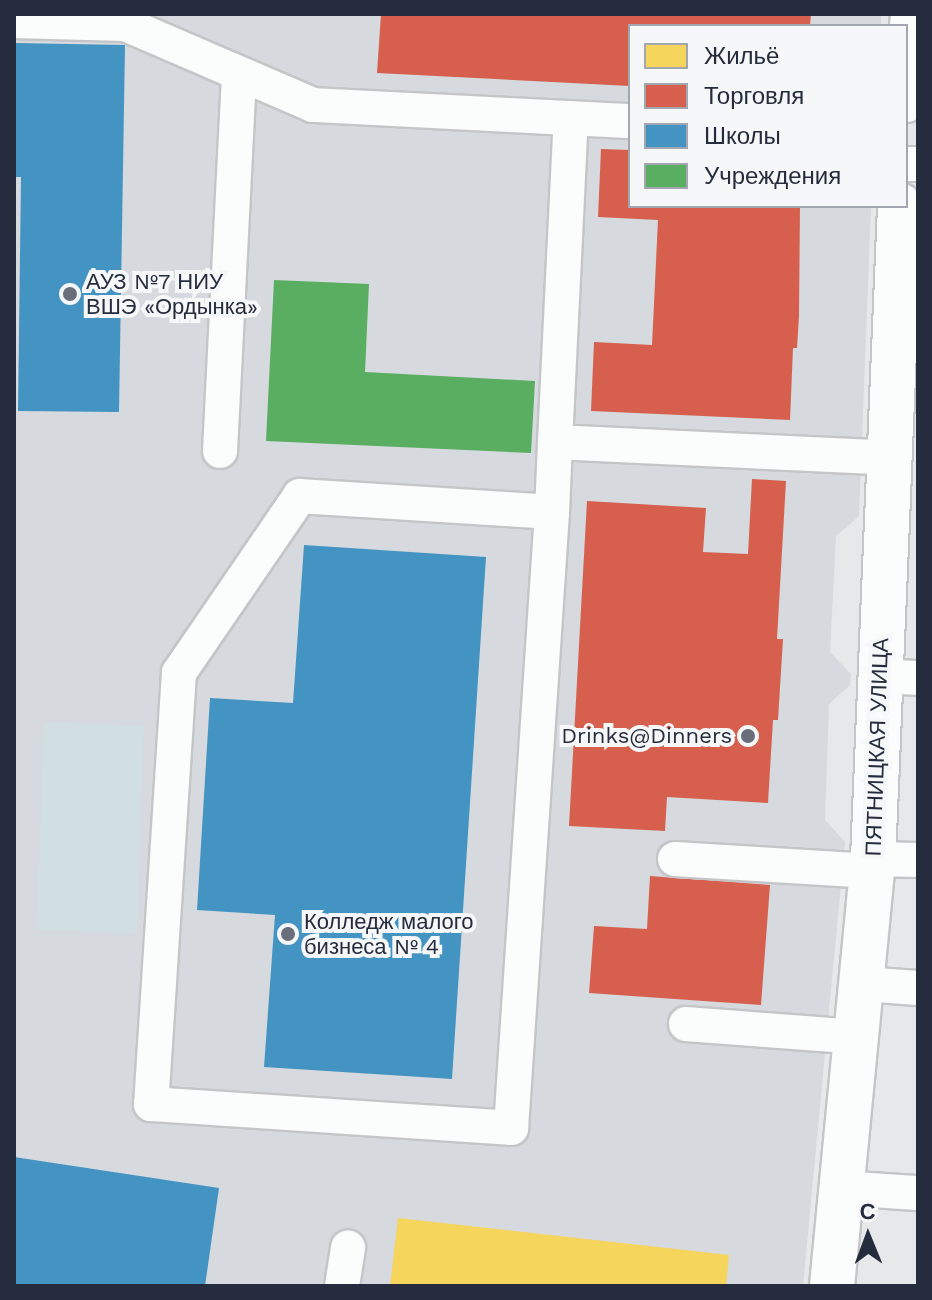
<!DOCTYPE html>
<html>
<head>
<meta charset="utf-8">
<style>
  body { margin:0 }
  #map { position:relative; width:932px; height:1300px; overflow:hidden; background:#e6e8ea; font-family:"Work Sans",sans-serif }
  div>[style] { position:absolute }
  .built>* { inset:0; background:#d6d9dd }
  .green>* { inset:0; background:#d1dee2; transform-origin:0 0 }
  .homes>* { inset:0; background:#f6d55c }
  .shops>* { inset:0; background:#d6604d }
  .schools>* { inset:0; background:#4393c3 }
  .public>* { inset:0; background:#5aae61 }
  .roads { filter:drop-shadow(2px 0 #c3c5c7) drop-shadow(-2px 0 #c3c5c7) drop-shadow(0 2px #c3c5c7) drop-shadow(0 -2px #c3c5c7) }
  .service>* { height:34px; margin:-17px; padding:0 17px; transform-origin:17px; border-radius:17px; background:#fbfcfc }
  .tertiary>* { height:44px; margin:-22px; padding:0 22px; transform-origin:22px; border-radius:22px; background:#fbfcfc }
  .dots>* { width:22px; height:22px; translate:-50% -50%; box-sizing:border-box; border:4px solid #f5f7f9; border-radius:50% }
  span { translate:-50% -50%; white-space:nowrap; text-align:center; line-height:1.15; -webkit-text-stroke:8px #f5f7f9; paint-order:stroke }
  .poi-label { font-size:22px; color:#252c3d }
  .left { translate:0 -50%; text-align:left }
  .right { translate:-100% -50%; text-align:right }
  .street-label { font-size:22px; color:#252c3d }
  .frame { position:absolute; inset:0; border:16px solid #252c3d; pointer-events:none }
  .legend { position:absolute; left:628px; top:24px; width:280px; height:184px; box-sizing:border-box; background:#f5f7f9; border:2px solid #a2a6ae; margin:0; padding:10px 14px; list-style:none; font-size:24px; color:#252c3d }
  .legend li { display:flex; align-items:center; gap:16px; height:40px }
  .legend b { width:40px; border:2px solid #a2a6ae }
  .north { position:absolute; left:828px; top:1196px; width:80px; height:80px; -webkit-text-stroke:6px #f5f7f9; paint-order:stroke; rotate:359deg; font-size:22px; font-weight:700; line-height:32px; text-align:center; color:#252c3d }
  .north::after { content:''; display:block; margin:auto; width:28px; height:36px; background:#252c3d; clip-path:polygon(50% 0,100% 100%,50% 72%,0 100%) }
</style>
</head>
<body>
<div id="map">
  <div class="built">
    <i style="clip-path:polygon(14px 14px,881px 14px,881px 26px,630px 26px,630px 206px,871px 206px,859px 516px,836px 536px,830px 652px,851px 674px,850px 685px,829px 704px,825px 820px,845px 842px,803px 1286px,14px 1286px)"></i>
  </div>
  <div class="green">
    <i style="left:44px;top:722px;width:100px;height:208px;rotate:2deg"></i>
  </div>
  <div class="homes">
    <i style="clip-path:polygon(398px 1218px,729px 1255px,726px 1286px,390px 1286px)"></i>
  </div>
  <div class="shops">
    <i style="clip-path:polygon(381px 14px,811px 14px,810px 26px,630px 26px,630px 86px,377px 73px)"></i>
    <i style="clip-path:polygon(601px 149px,630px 150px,630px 206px,800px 206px,799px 316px,797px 348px,793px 348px,790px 420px,591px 411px,594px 342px,652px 345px,658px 220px,598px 217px)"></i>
    <i style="clip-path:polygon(752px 479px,786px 481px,777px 639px,783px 639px,778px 720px,773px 720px,768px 803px,667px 797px,665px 831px,569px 826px,587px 501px,706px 508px,703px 552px,748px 554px)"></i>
    <i style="clip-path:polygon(650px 876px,770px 885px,761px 1005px,589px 993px,594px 926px,647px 929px)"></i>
  </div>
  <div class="schools">
    <i style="clip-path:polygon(14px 43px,125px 45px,119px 412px,18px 411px,21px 177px,14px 177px)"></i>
    <i style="clip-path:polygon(304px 545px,486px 557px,452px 1079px,264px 1067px,275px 915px,197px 910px,210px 698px,293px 703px)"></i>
    <i style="clip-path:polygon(14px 1157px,219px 1188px,205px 1286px,14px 1286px)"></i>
  </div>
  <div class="public">
    <i style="clip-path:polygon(274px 280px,369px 284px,365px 372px,535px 381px,531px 453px,266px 441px)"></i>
  </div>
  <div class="roads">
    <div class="service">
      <i style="left:14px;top:21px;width:111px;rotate:1.5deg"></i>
      <i style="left:125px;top:24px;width:205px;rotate:23.3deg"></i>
      <i style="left:313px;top:105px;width:317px;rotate:2.9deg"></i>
      <i style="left:906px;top:164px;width:12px"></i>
      <i style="left:555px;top:442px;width:324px;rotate:-87.2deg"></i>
      <i style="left:220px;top:451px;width:377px;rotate:-87.1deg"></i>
      <i style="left:552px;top:512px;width:253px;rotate:-176.4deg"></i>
      <i style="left:300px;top:496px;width:214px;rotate:124.4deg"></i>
      <i style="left:179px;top:673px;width:432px;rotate:93.7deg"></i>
      <i style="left:151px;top:1104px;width:361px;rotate:3.8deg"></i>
      <i style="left:511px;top:1128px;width:617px;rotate:-86.19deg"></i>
      <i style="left:552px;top:512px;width:70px;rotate:-87.5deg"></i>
      <i style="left:555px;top:442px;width:335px;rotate:2.7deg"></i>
      <i style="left:880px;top:676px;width:38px;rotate:3deg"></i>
      <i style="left:675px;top:859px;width:197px;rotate:3.5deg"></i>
      <i style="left:873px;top:859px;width:45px;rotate:1.3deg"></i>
      <i style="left:862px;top:984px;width:56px;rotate:4.1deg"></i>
      <i style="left:686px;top:1024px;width:171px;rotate:4.3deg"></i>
      <i style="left:842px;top:1188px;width:76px;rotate:3.8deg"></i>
      <i style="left:342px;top:1286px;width:39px;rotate:-81deg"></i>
    </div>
    <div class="tertiary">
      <i style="left:906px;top:100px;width:86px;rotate:-85.3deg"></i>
      <i style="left:832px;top:1286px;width:429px;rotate:-84.5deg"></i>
      <i style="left:873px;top:859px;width:654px;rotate:-87.63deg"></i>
    </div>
  </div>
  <div class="dots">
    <i style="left:70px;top:294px;background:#696e7a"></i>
    <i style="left:748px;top:736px;background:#696e7a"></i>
    <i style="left:288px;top:934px;background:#696e7a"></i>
  </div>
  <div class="poi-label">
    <span class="left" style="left:86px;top:294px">АУЗ №7 НИУ<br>ВШЭ «Ордынка»</span>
    <span class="right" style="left:732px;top:736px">Drinks@Dinners</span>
    <span class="left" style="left:304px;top:934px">Колледж малого<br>бизнеса № 4</span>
  </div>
  <div class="street-label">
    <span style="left:877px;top:747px;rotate:-88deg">ПЯТНИЦКАЯ УЛИЦА</span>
  </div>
  <div class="frame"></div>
  <ul class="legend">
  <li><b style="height:22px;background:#f6d55c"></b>Жильё</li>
  <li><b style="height:22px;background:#d6604d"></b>Торговля</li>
  <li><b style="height:22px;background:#4393c3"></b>Школы</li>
  <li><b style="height:22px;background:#5aae61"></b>Учреждения</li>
  </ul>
  <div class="north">С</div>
</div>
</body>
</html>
